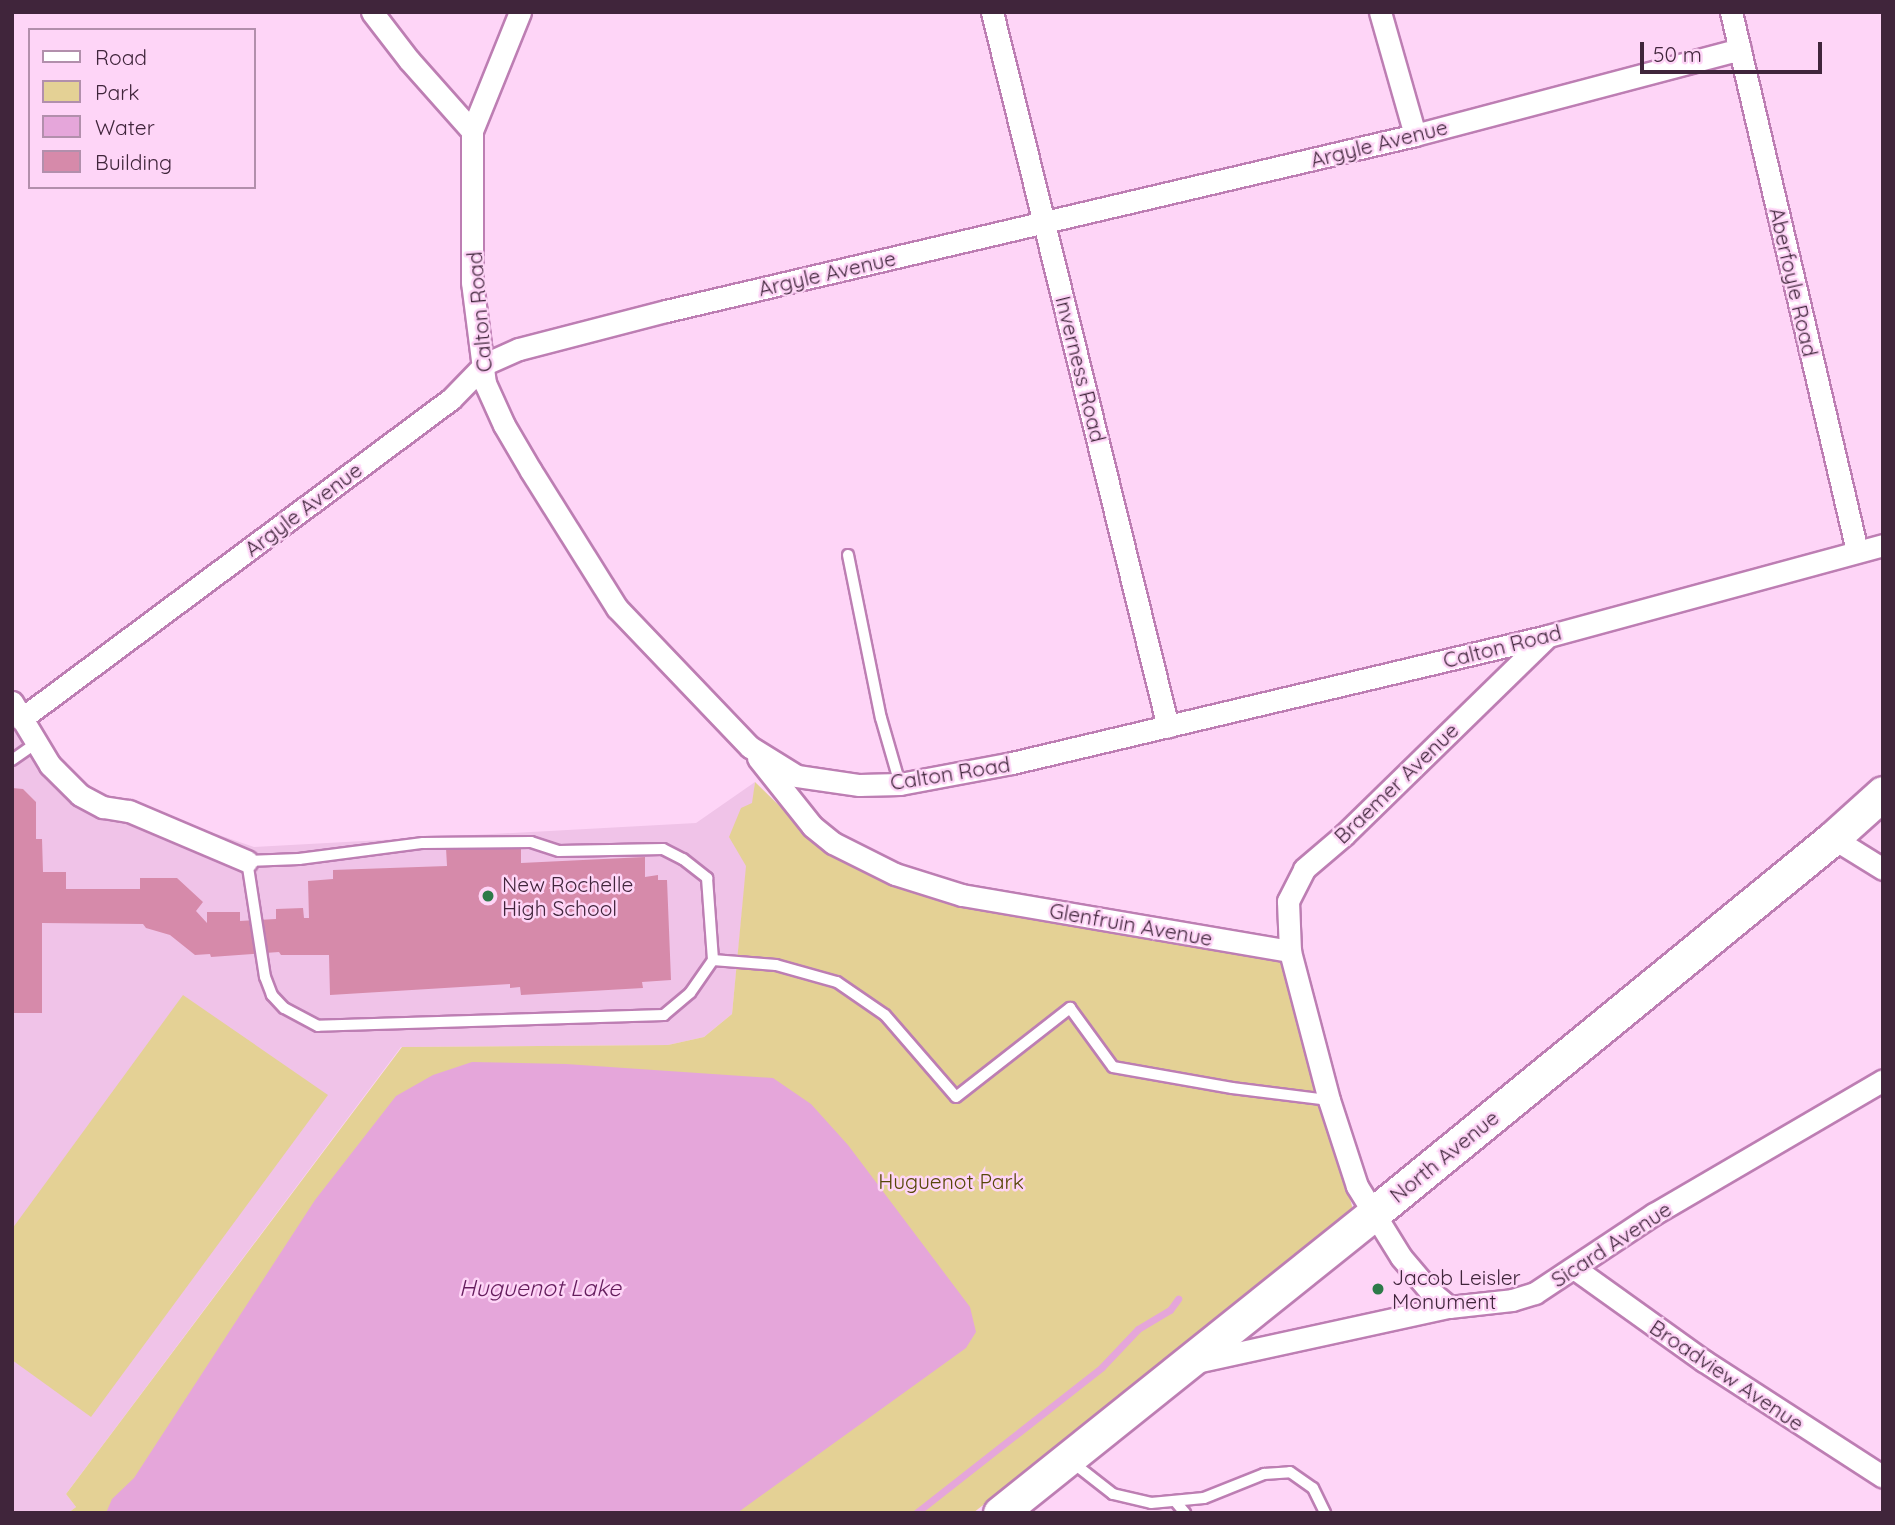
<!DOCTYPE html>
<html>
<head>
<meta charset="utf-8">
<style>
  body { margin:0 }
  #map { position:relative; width:1895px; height:1525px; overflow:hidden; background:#fed5f7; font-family:Quicksand,sans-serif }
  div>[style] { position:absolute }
  .built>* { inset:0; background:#f0c3e8 }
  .green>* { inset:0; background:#e4d195 }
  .water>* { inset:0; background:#e5a6da }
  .stream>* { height:7px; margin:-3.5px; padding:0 3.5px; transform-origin:3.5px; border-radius:3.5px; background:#e5a6da }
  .building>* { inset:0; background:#d68aaa }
  .roads { filter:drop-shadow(2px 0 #bd7eb3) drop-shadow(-2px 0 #bd7eb3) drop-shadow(0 2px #bd7eb3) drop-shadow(0 -2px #bd7eb3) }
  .service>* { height:10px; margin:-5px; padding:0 5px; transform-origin:5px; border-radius:5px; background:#fff }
  .minor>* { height:21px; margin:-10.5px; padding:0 10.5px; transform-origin:10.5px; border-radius:10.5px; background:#fff }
  .primary>* { height:33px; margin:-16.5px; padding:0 16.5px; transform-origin:16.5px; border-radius:16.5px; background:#fff }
  .dots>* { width:19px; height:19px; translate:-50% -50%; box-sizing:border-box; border:4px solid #fed5f7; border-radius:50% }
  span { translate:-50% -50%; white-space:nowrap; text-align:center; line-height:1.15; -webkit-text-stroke:5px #fed5f7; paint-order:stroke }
  .street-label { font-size:21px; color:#40253b }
  .poi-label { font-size:21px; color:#40253b }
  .left { translate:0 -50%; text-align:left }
  .park-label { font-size:21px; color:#574708 }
  .water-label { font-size:23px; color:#651d5d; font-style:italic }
  .frame { position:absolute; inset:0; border:14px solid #40253b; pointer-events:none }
  .legend { position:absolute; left:28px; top:28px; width:228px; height:161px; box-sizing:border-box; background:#fed5f7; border:2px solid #b28fac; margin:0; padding:9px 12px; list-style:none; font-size:21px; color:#40253b }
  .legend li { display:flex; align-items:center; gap:14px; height:35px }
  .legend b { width:35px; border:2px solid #b28fac }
  .scale { position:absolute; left:1640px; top:42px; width:182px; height:32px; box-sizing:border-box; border:4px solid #40253b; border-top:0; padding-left:9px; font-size:21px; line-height:24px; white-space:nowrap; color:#40253b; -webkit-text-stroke:5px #fed5f7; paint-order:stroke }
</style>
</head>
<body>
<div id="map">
  <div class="built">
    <i style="clip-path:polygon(12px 724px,38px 762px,88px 790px,254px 847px,696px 823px,755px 782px,732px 1014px,704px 1037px,668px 1045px,401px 1047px,66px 1494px,76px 1507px,68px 1513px,12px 1513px)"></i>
  </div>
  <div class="green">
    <i style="clip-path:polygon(755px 782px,806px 832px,925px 895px,1282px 959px,1354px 1213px,973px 1513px,68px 1513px,76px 1507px,66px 1494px,402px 1047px,668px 1045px,704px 1037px,732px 1014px,746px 866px,729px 837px,741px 808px,752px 803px)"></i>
    <i style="clip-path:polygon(183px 995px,328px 1095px,91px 1417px,12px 1360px,12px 1229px)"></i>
  </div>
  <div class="water">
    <i style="clip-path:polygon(472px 1062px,566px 1064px,773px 1078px,811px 1104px,848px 1145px,970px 1307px,976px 1332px,966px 1348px,737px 1513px,106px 1513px,112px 1499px,134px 1478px,315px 1200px,396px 1096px,433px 1075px)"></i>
  </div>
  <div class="stream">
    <i style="left:916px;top:1513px;width:236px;rotate:-38.1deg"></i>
    <i style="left:1102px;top:1367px;width:52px;rotate:-46.5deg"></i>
    <i style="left:1138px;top:1329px;width:37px;rotate:-31deg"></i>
    <i style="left:1170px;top:1310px;width:14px;rotate:-54deg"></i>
  </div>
  <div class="building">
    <i style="clip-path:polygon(12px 788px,23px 789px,36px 802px,36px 839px,42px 839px,43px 872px,66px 872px,66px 889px,140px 889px,140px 878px,177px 878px,203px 902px,196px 911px,207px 923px,207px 912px,240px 912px,240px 921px,276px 919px,276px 909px,303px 908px,304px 918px,309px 918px,308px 881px,333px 879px,333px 870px,447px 866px,446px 848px,521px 845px,521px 863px,645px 857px,645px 877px,658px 875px,658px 880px,667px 880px,671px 980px,642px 982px,643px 988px,521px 995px,520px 987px,510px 988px,510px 984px,330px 995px,329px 955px,281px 955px,279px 952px,211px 957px,210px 954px,195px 955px,170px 935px,146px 928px,143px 924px,42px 923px,42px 1013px,12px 1013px)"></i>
  </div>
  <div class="roads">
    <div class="service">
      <i style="left:848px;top:555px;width:166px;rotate:78.6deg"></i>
      <i style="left:881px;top:718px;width:69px;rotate:73.9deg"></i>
      <i style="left:12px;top:760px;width:29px;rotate:-35deg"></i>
      <i style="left:531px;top:842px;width:29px;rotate:18deg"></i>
      <i style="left:559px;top:851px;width:104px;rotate:-1.1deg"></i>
      <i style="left:663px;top:849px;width:22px;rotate:27deg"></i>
      <i style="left:683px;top:859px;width:31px;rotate:38deg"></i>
      <i style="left:707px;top:878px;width:82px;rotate:85.8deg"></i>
      <i style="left:713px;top:960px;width:40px;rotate:124.9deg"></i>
      <i style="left:690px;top:993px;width:34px;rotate:140deg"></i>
      <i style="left:664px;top:1015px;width:346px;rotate:178.2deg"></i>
      <i style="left:318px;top:1026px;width:38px;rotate:-152deg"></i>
      <i style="left:284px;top:1008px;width:18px;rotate:-133deg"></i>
      <i style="left:272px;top:995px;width:19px;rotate:-111deg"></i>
      <i style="left:265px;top:977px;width:117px;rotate:-98.8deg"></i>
      <i style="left:247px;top:861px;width:52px;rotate:-2.2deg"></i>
      <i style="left:299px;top:859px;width:125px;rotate:-7.4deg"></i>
      <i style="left:423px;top:843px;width:108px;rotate:-0.5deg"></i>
      <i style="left:713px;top:960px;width:63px;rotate:4.5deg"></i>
      <i style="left:776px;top:965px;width:63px;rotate:15.6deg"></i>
      <i style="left:837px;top:982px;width:58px;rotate:34.5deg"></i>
      <i style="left:885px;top:1015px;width:108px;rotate:49.1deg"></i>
      <i style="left:956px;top:1097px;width:145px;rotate:-38deg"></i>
      <i style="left:1070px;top:1008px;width:73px;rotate:53.9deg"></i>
      <i style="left:1113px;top:1067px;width:121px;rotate:10deg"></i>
      <i style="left:1232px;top:1088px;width:98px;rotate:7.1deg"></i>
      <i style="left:1072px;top:1462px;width:52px;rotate:38deg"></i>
      <i style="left:1113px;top:1494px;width:39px;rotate:13deg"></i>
      <i style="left:1151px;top:1503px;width:53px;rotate:-5.4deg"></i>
      <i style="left:1204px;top:1498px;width:65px;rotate:-21.8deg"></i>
      <i style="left:1264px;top:1474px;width:26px;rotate:-4deg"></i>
      <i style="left:1290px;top:1472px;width:28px;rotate:35deg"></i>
      <i style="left:1313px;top:1488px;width:28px;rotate:64deg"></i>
      <i style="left:1175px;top:1501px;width:16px;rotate:50deg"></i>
    </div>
    <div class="minor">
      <i style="left:372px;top:12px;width:61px;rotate:52.4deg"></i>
      <i style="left:409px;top:60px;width:95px;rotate:48.4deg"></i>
      <i style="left:520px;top:12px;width:128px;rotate:112deg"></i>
      <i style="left:472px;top:131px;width:151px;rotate:90deg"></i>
      <i style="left:472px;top:282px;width:102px;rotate:82.7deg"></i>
      <i style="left:485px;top:383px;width:46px;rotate:65.7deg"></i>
      <i style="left:504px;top:425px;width:53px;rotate:59.6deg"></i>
      <i style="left:531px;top:471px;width:162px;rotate:57.9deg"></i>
      <i style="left:617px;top:608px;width:192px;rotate:46.3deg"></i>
      <i style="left:750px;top:747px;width:55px;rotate:31.7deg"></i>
      <i style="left:797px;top:776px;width:63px;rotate:8.3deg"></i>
      <i style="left:859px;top:785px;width:41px;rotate:-1.4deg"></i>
      <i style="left:900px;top:784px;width:114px;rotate:-10.6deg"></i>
      <i style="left:1012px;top:763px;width:551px;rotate:-13.33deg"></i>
      <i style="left:1548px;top:636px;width:347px;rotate:-15.2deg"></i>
      <i style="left:992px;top:12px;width:736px;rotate:76.17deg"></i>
      <i style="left:1380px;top:12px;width:128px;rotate:74.1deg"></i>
      <i style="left:1731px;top:12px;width:554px;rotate:76.84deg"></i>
      <i style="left:12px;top:702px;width:74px;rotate:58.9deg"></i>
      <i style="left:50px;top:765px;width:42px;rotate:45deg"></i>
      <i style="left:80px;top:795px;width:26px;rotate:28deg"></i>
      <i style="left:103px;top:807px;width:26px;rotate:9deg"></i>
      <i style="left:129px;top:811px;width:128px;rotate:23deg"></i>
      <i style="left:21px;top:719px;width:536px;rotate:-36.66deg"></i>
      <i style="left:451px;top:399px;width:49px;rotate:-45.8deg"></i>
      <i style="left:485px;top:364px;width:37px;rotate:-24deg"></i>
      <i style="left:519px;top:349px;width:152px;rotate:-14.5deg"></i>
      <i style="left:666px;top:311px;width:769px;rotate:-13.22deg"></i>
      <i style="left:1415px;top:135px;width:336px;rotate:-14.8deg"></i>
      <i style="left:758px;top:758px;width:87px;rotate:51.5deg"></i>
      <i style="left:812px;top:826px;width:27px;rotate:39deg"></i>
      <i style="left:833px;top:843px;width:69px;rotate:26.6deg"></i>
      <i style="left:895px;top:874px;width:70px;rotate:17.4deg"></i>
      <i style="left:962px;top:895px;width:333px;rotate:9.7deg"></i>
      <i style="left:1833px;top:838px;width:59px;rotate:31.8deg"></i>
      <i style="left:1574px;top:1268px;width:160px;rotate:35.6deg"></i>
      <i style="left:1704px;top:1361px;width:213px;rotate:32.9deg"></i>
      <i style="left:1449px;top:1307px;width:26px;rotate:-140deg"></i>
      <i style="left:1429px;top:1290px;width:43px;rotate:-130.3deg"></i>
      <i style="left:1401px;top:1257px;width:84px;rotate:-121.8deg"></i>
      <i style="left:1357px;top:1186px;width:90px;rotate:-108deg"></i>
      <i style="left:1329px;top:1100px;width:154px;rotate:-104.7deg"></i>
      <i style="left:1290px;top:951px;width:50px;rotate:-92.3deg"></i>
      <i style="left:1288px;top:901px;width:36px;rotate:-63deg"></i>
      <i style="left:1304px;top:869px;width:54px;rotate:-40.5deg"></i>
      <i style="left:1345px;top:834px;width:282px;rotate:-44.3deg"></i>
      <i style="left:1196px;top:1362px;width:259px;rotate:-12.3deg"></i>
      <i style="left:1449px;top:1307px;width:63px;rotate:-6.3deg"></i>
      <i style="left:1512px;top:1300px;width:24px;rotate:-17deg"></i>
      <i style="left:1535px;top:1293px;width:143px;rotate:-33.6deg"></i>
      <i style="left:1654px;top:1214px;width:265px;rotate:-30.3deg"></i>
    </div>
    <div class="primary">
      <i style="left:1000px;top:1513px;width:478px;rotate:-38.7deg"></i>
      <i style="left:1373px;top:1214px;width:594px;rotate:-39.26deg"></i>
      <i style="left:1833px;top:838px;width:67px;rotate:-42deg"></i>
    </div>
  </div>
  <div class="dots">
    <i style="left:488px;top:896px;background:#2d7a49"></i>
    <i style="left:1378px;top:1289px;background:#2d7a49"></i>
  </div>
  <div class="street-label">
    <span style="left:1379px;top:143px;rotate:-14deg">Argyle Avenue</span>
    <span style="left:827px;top:273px;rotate:-13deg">Argyle Avenue</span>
    <span style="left:1794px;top:282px;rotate:77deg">Aberfoyle Road</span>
    <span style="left:479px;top:312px;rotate:-95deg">Calton Road</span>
    <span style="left:1081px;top:369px;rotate:76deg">Inverness Road</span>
    <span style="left:303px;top:509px;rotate:-37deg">Argyle Avenue</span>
    <span style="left:1502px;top:646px;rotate:-14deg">Calton Road</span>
    <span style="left:950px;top:773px;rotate:-9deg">Calton Road</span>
    <span style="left:1396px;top:783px;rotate:-44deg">Braemer Avenue</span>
    <span style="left:1131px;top:924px;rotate:10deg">Glenfruin Avenue</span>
    <span style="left:1444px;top:1156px;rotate:-39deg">North Avenue</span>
    <span style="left:1611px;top:1244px;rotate:-33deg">Sicard Avenue</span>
    <span style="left:1727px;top:1375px;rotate:34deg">Broadview Avenue</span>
  </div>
  <div class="poi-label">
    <span class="left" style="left:502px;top:896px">New Rochelle<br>High School</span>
    <span class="left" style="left:1392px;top:1289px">Jacob Leisler<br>Monument</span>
  </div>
  <div class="park-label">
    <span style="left:951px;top:1181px">Huguenot Park</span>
  </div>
  <div class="water-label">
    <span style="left:540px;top:1288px">Huguenot Lake</span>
  </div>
  <div class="frame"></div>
  <ul class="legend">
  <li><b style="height:9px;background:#fff"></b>Road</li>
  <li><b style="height:19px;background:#e4d195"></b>Park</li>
  <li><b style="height:19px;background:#e5a6da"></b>Water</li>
  <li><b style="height:19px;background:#d68aaa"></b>Building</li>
  </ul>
  <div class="scale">50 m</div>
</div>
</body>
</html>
